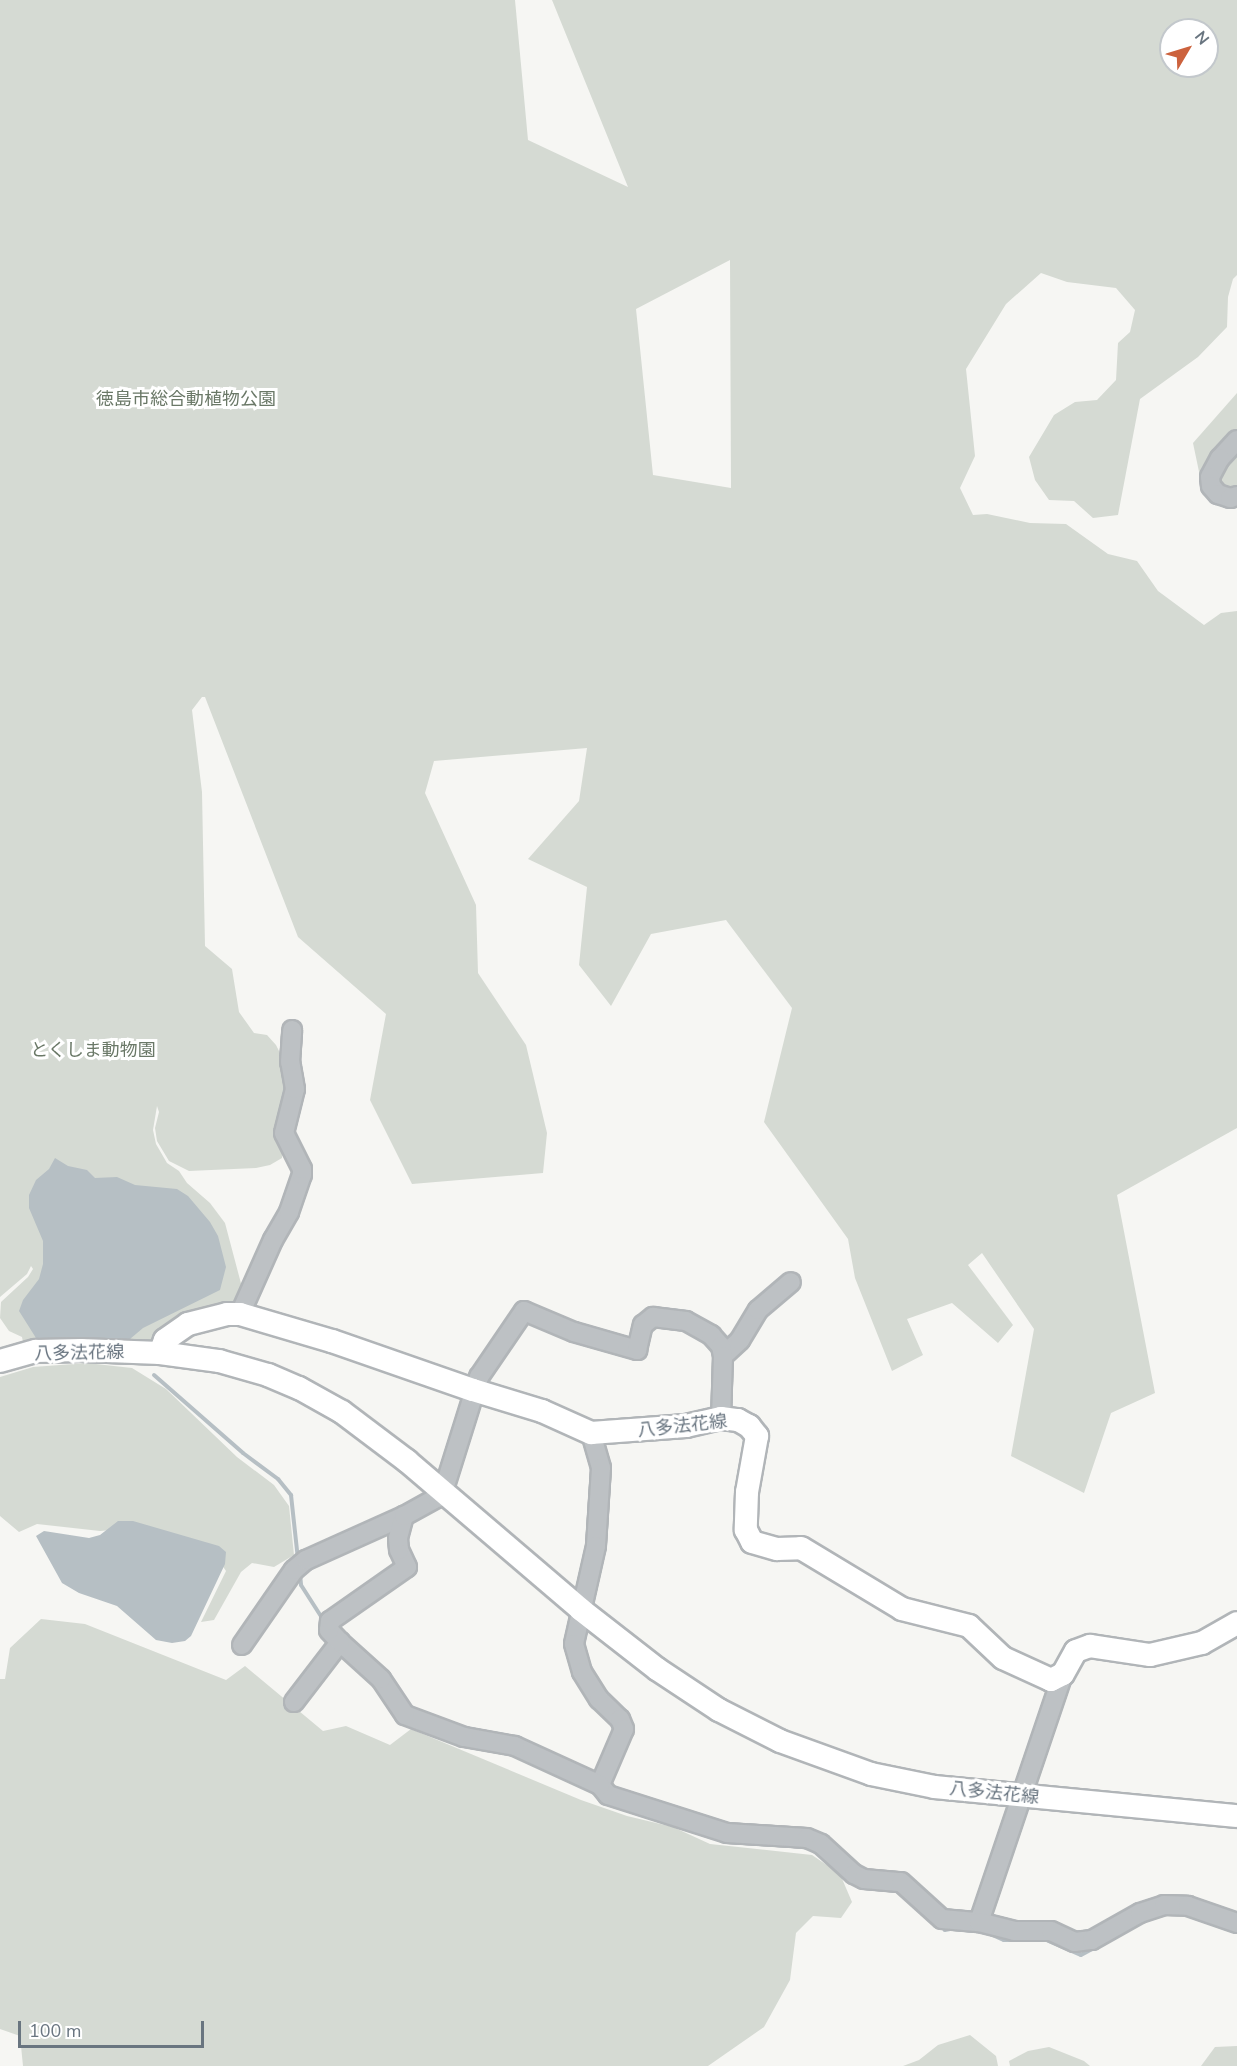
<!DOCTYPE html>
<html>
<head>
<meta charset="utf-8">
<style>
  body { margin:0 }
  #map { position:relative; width:1237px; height:2066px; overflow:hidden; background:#f6f6f3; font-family:"Nunito Sans","Noto Sans JP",sans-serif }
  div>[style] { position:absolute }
  .green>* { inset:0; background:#d5dad3 }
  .water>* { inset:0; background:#b6bfc4 }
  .stream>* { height:4px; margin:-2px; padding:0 2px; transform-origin:2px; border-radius:2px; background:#b6bfc4 }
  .roads { filter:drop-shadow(2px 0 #b1b5b8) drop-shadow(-2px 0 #b1b5b8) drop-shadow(0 2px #b1b5b8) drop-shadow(0 -2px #b1b5b8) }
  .minor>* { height:18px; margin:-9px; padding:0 9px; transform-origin:9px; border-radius:9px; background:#bdc1c4 }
  .major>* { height:22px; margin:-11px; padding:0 11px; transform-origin:11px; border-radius:11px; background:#fff }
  span { translate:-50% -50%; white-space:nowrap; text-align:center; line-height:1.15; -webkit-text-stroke:6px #fff; paint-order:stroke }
  .park-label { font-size:18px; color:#6a7867 }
  .street-label { font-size:18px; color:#697580 }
  .north { position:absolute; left:1159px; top:18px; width:60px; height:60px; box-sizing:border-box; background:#fff; border:2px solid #c3c8cc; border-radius:50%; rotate:52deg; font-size:16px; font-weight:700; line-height:24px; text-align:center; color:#697580 }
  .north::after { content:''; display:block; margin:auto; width:21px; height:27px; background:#cc623d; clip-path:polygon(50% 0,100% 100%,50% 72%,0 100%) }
  .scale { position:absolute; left:18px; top:2021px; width:186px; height:27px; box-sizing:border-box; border:3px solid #697580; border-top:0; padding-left:8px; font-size:18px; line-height:21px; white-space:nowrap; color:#697580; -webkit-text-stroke:4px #fff; paint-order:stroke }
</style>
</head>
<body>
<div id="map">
  <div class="green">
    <i style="clip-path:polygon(evenodd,0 0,515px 0,528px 140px,628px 187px,552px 0,1237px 0,1237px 275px,1233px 279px,1228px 297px,1227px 327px,1198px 357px,1140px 399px,1118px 515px,1093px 518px,1074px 501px,1049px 500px,1035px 480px,1029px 457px,1054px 415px,1075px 402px,1097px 400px,1116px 380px,1118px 343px,1130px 332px,1135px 310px,1116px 288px,1067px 282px,1041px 273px,1006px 304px,966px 369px,975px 456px,960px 488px,973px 515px,987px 514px,1030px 523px,1066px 524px,1108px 554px,1137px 561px,1158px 591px,1204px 625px,1221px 613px,1237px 611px,1237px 1128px,1117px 1195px,1155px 1393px,1111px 1413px,1084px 1493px,1011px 1456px,1034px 1329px,982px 1253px,968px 1265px,1013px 1325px,998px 1343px,952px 1303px,907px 1319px,923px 1355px,892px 1371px,855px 1278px,848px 1239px,764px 1122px,792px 1008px,726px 920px,651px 934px,611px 1006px,579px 965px,587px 887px,528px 859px,579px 801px,587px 748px,434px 761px,425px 793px,476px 905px,478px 973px,526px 1045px,547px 1133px,543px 1173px,412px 1184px,370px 1100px,386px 1014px,298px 937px,205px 697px,202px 697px,192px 710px,202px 792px,205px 946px,232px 969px,239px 1012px,254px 1033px,267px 1035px,276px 1045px,282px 1057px,286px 1098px,276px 1136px,282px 1150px,282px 1158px,270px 1165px,256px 1168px,189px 1171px,169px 1161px,157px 1141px,155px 1128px,159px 1112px,157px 1106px,153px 1130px,156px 1144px,167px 1163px,179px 1171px,187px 1183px,210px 1203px,225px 1223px,243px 1291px,239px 1308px,154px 1345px,72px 1340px,23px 1342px,22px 1337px,9px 1331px,0 1318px,1px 1302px,28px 1277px,33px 1269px,31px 1266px,27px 1274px,0 1297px,0 0,1171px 30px,1207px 30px,1207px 66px,1171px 66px,1171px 30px,0 0,730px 260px,731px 488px,653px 475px,636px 309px,730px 260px)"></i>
    <i style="clip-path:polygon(1237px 393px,1237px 497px,1202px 486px,1193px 443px)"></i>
    <i style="clip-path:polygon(87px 1363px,132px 1368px,166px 1389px,237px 1457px,274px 1485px,289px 1506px,294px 1555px,274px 1567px,252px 1563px,241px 1572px,214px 1620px,201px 1622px,226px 1571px,213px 1552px,133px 1528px,100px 1531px,37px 1524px,19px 1532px,0 1516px,0 1377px,33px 1367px)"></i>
    <i style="clip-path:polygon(41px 1619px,85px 1624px,226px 1680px,245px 1666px,323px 1731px,346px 1726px,390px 1745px,411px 1729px,581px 1800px,627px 1816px,673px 1827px,710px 1844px,812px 1855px,840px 1874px,852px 1902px,841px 1918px,813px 1916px,796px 1933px,790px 1980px,764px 2027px,708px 2066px,23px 2066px,20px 2036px,0 2029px,0 1679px,5px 1679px,10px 1648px)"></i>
    <i style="clip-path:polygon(970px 2035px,996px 2056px,998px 2066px,903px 2066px,919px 2060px,938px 2045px)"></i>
    <i style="clip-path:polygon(1237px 2046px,1237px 2066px,1201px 2066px,1215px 2047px)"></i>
    <i style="clip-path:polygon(1049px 2047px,1084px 2061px,1090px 2066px,1010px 2066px,1009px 2061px,1028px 2051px)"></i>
  </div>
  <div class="water">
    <i style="clip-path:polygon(55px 1158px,68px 1166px,87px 1170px,95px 1178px,117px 1177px,135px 1185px,177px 1189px,188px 1196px,210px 1222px,218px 1236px,226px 1267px,220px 1290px,143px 1328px,130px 1339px,36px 1338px,19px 1311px,23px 1300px,39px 1279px,43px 1264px,43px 1241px,29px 1208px,29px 1195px,36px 1180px,49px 1169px)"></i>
    <i style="clip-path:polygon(118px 1521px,133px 1521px,219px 1546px,226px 1552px,225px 1564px,191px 1636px,185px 1641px,172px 1643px,156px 1640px,117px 1606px,79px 1593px,62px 1583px,36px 1536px,44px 1531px,89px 1538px,100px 1535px)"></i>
  </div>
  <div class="stream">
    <i style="left:154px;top:1375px;width:118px;rotate:41.2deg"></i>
    <i style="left:243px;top:1453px;width:44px;rotate:36.6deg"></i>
    <i style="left:278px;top:1479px;width:21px;rotate:51deg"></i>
    <i style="left:291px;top:1495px;width:64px;rotate:83.8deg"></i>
    <i style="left:300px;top:1573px;width:12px;rotate:85deg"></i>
    <i style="left:301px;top:1585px;width:43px;rotate:57.4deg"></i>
    <i style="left:701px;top:1833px;width:16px;rotate:18deg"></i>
    <i style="left:783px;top:1845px;width:28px;rotate:6deg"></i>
    <i style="left:941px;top:1925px;width:6px;rotate:51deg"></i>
    <i style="left:945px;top:1930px;width:10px;rotate:-11deg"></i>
    <i style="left:988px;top:1933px;width:17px;rotate:24deg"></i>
    <i style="left:1004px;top:1940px;width:12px"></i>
    <i style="left:1044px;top:1939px;width:40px;rotate:23.4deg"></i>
    <i style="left:1081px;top:1955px;width:42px;rotate:-28.4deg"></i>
  </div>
  <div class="roads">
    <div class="minor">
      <i style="left:1237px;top:440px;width:25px;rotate:133deg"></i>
      <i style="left:1220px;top:458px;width:21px;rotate:118deg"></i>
      <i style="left:1210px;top:477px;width:9px;rotate:84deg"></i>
      <i style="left:1211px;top:486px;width:11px;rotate:49deg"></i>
      <i style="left:1218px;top:494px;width:13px;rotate:18deg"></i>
      <i style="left:1230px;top:498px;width:7px;rotate:-16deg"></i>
      <i style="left:240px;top:1314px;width:81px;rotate:-66deg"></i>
      <i style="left:273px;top:1240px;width:32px;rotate:-60deg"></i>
      <i style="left:289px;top:1212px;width:39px;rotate:-71deg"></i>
      <i style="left:302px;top:1175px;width:6px;rotate:-90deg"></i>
      <i style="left:302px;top:1169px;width:40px;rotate:-116.6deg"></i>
      <i style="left:284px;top:1133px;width:45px;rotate:-76deg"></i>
      <i style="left:295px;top:1089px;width:27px;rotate:-100deg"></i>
      <i style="left:290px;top:1062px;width:32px;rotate:-86deg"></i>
      <i style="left:723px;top:1356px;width:23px;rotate:-43deg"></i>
      <i style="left:740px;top:1340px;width:35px;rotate:-59deg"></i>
      <i style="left:758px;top:1310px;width:43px;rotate:-40.3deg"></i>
      <i style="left:591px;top:1433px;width:36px;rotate:74deg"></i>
      <i style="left:601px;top:1468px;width:78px;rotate:93.7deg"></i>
      <i style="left:596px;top:1546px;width:100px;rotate:102.7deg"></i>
      <i style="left:574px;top:1644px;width:29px;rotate:74deg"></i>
      <i style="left:582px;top:1672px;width:32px;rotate:58deg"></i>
      <i style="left:599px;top:1699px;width:29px;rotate:44deg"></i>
      <i style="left:620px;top:1719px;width:11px;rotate:68deg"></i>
      <i style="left:624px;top:1729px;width:61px;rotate:113.2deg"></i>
      <i style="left:600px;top:1785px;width:13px;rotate:51deg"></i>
      <i style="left:608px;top:1795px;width:125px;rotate:17.7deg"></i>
      <i style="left:727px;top:1833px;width:80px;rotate:3.6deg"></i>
      <i style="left:807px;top:1838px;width:15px;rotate:23deg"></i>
      <i style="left:821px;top:1844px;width:45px;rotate:42.3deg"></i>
      <i style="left:854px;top:1874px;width:11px;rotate:27deg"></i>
      <i style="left:864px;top:1879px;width:37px;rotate:5deg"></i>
      <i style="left:901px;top:1882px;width:55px;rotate:42.1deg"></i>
      <i style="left:942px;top:1919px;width:37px;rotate:5deg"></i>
      <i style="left:979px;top:1922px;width:262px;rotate:-71.3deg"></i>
      <i style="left:242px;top:1645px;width:91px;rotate:-55.3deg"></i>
      <i style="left:294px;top:1570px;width:16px;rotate:-40deg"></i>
      <i style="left:306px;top:1560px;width:107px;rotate:-24.2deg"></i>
      <i style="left:294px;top:1702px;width:76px;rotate:-52.5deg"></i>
      <i style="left:600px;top:1785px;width:94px;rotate:-155.4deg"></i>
      <i style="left:515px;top:1746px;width:52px;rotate:-170deg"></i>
      <i style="left:464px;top:1737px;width:63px;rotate:-159.6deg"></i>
      <i style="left:405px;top:1715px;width:43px;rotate:-123.7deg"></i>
      <i style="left:381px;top:1679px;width:55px;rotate:-137.9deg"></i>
      <i style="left:340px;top:1642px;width:16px;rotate:-133deg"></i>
      <i style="left:329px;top:1630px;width:9px;rotate:-84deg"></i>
      <i style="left:330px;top:1621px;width:94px;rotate:-35deg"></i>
      <i style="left:407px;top:1567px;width:19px;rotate:-115deg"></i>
      <i style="left:399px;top:1550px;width:12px;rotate:-95deg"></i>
      <i style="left:398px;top:1538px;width:23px;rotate:-75deg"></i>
      <i style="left:404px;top:1516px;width:38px;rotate:-29deg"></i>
      <i style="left:437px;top:1498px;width:8px;rotate:-45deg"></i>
      <i style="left:443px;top:1492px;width:121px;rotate:-72.6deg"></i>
      <i style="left:479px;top:1377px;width:80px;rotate:-55.7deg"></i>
      <i style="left:524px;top:1311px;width:54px;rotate:22.8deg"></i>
      <i style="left:574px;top:1332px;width:66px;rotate:15.9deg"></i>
      <i style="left:637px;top:1350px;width:26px;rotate:-77deg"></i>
      <i style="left:643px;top:1325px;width:13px;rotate:-39deg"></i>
      <i style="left:653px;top:1317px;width:33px;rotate:7deg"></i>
      <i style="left:686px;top:1321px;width:29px;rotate:29deg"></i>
      <i style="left:711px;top:1335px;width:15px;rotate:48deg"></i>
      <i style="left:721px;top:1346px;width:10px;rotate:79deg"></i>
      <i style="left:723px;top:1356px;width:62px;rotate:91.8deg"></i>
      <i style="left:979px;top:1922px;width:36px;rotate:14deg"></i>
      <i style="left:1014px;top:1931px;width:37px"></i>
      <i style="left:1051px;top:1931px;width:26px;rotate:25deg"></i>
      <i style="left:1075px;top:1942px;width:17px;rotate:-7deg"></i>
      <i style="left:1092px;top:1940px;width:55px;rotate:-29.4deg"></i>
      <i style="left:1140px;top:1913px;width:25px;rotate:-18deg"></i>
      <i style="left:1164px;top:1905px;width:24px;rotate:2deg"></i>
      <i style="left:1188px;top:1906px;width:52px;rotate:19.1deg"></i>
    </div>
    <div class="major">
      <i style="left:160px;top:1353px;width:14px;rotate:-69deg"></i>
      <i style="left:165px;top:1340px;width:28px;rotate:-35deg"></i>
      <i style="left:188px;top:1324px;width:40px;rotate:-14.4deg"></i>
      <i style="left:227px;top:1314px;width:13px"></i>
      <i style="left:240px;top:1314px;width:96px;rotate:16.4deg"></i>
      <i style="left:332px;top:1341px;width:149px;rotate:19.2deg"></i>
      <i style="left:473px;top:1390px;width:72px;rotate:16.9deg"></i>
      <i style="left:542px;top:1411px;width:54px;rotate:24.2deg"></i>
      <i style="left:591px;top:1433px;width:95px;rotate:-4.2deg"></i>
      <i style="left:686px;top:1426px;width:36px;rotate:-13deg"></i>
      <i style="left:721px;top:1418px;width:17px;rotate:7deg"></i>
      <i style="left:738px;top:1420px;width:13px;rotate:29deg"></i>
      <i style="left:749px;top:1426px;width:13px;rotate:51deg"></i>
      <i style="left:757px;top:1436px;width:57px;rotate:100.1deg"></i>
      <i style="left:747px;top:1492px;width:38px;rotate:92deg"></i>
      <i style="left:746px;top:1530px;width:13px;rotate:63deg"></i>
      <i style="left:752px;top:1542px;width:26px;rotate:16deg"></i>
      <i style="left:777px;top:1549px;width:24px;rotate:-2deg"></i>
      <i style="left:801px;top:1548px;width:118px;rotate:31.1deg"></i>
      <i style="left:902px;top:1609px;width:69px;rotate:14.2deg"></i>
      <i style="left:969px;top:1626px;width:47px;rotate:43.3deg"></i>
      <i style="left:1003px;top:1658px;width:53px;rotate:24.6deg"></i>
      <i style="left:1051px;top:1680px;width:13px;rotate:-27deg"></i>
      <i style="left:1063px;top:1674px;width:26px;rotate:-61deg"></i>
      <i style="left:1076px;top:1651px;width:15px;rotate:-20deg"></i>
      <i style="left:1090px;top:1646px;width:61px;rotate:8.5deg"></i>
      <i style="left:1150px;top:1655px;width:53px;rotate:-13deg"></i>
      <i style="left:1202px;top:1643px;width:40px;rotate:-29.7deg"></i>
      <i style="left:0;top:1361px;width:37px;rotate:-16deg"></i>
      <i style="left:36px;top:1351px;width:45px;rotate:-1.3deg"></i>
      <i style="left:81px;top:1350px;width:79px;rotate:2.2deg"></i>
      <i style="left:160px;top:1353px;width:60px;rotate:7.7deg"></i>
      <i style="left:219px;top:1361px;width:51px;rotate:15.9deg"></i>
      <i style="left:268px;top:1375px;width:34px;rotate:23deg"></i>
      <i style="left:299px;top:1388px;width:49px;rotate:29.2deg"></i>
      <i style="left:342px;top:1412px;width:81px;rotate:37deg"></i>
      <i style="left:407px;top:1461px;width:228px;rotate:40.5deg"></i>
      <i style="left:580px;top:1609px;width:98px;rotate:37.9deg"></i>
      <i style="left:657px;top:1669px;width:74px;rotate:33.5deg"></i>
      <i style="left:719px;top:1710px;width:68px;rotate:26.9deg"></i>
      <i style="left:780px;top:1741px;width:97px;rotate:19.9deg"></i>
      <i style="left:871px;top:1774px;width:65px;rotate:11.5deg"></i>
      <i style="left:935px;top:1787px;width:303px;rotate:5.5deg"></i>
    </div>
  </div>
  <div class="park-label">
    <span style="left:186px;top:399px">徳島市総合動植物公園</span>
    <span style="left:93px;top:1050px">とくしま動物園</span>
  </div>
  <div class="street-label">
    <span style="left:79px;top:1353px;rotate:-1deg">八多法花線</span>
    <span style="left:682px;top:1426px;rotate:-6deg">八多法花線</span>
    <span style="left:994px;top:1793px;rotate:6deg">八多法花線</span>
  </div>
  <div class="north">N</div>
  <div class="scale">100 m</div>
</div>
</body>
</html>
